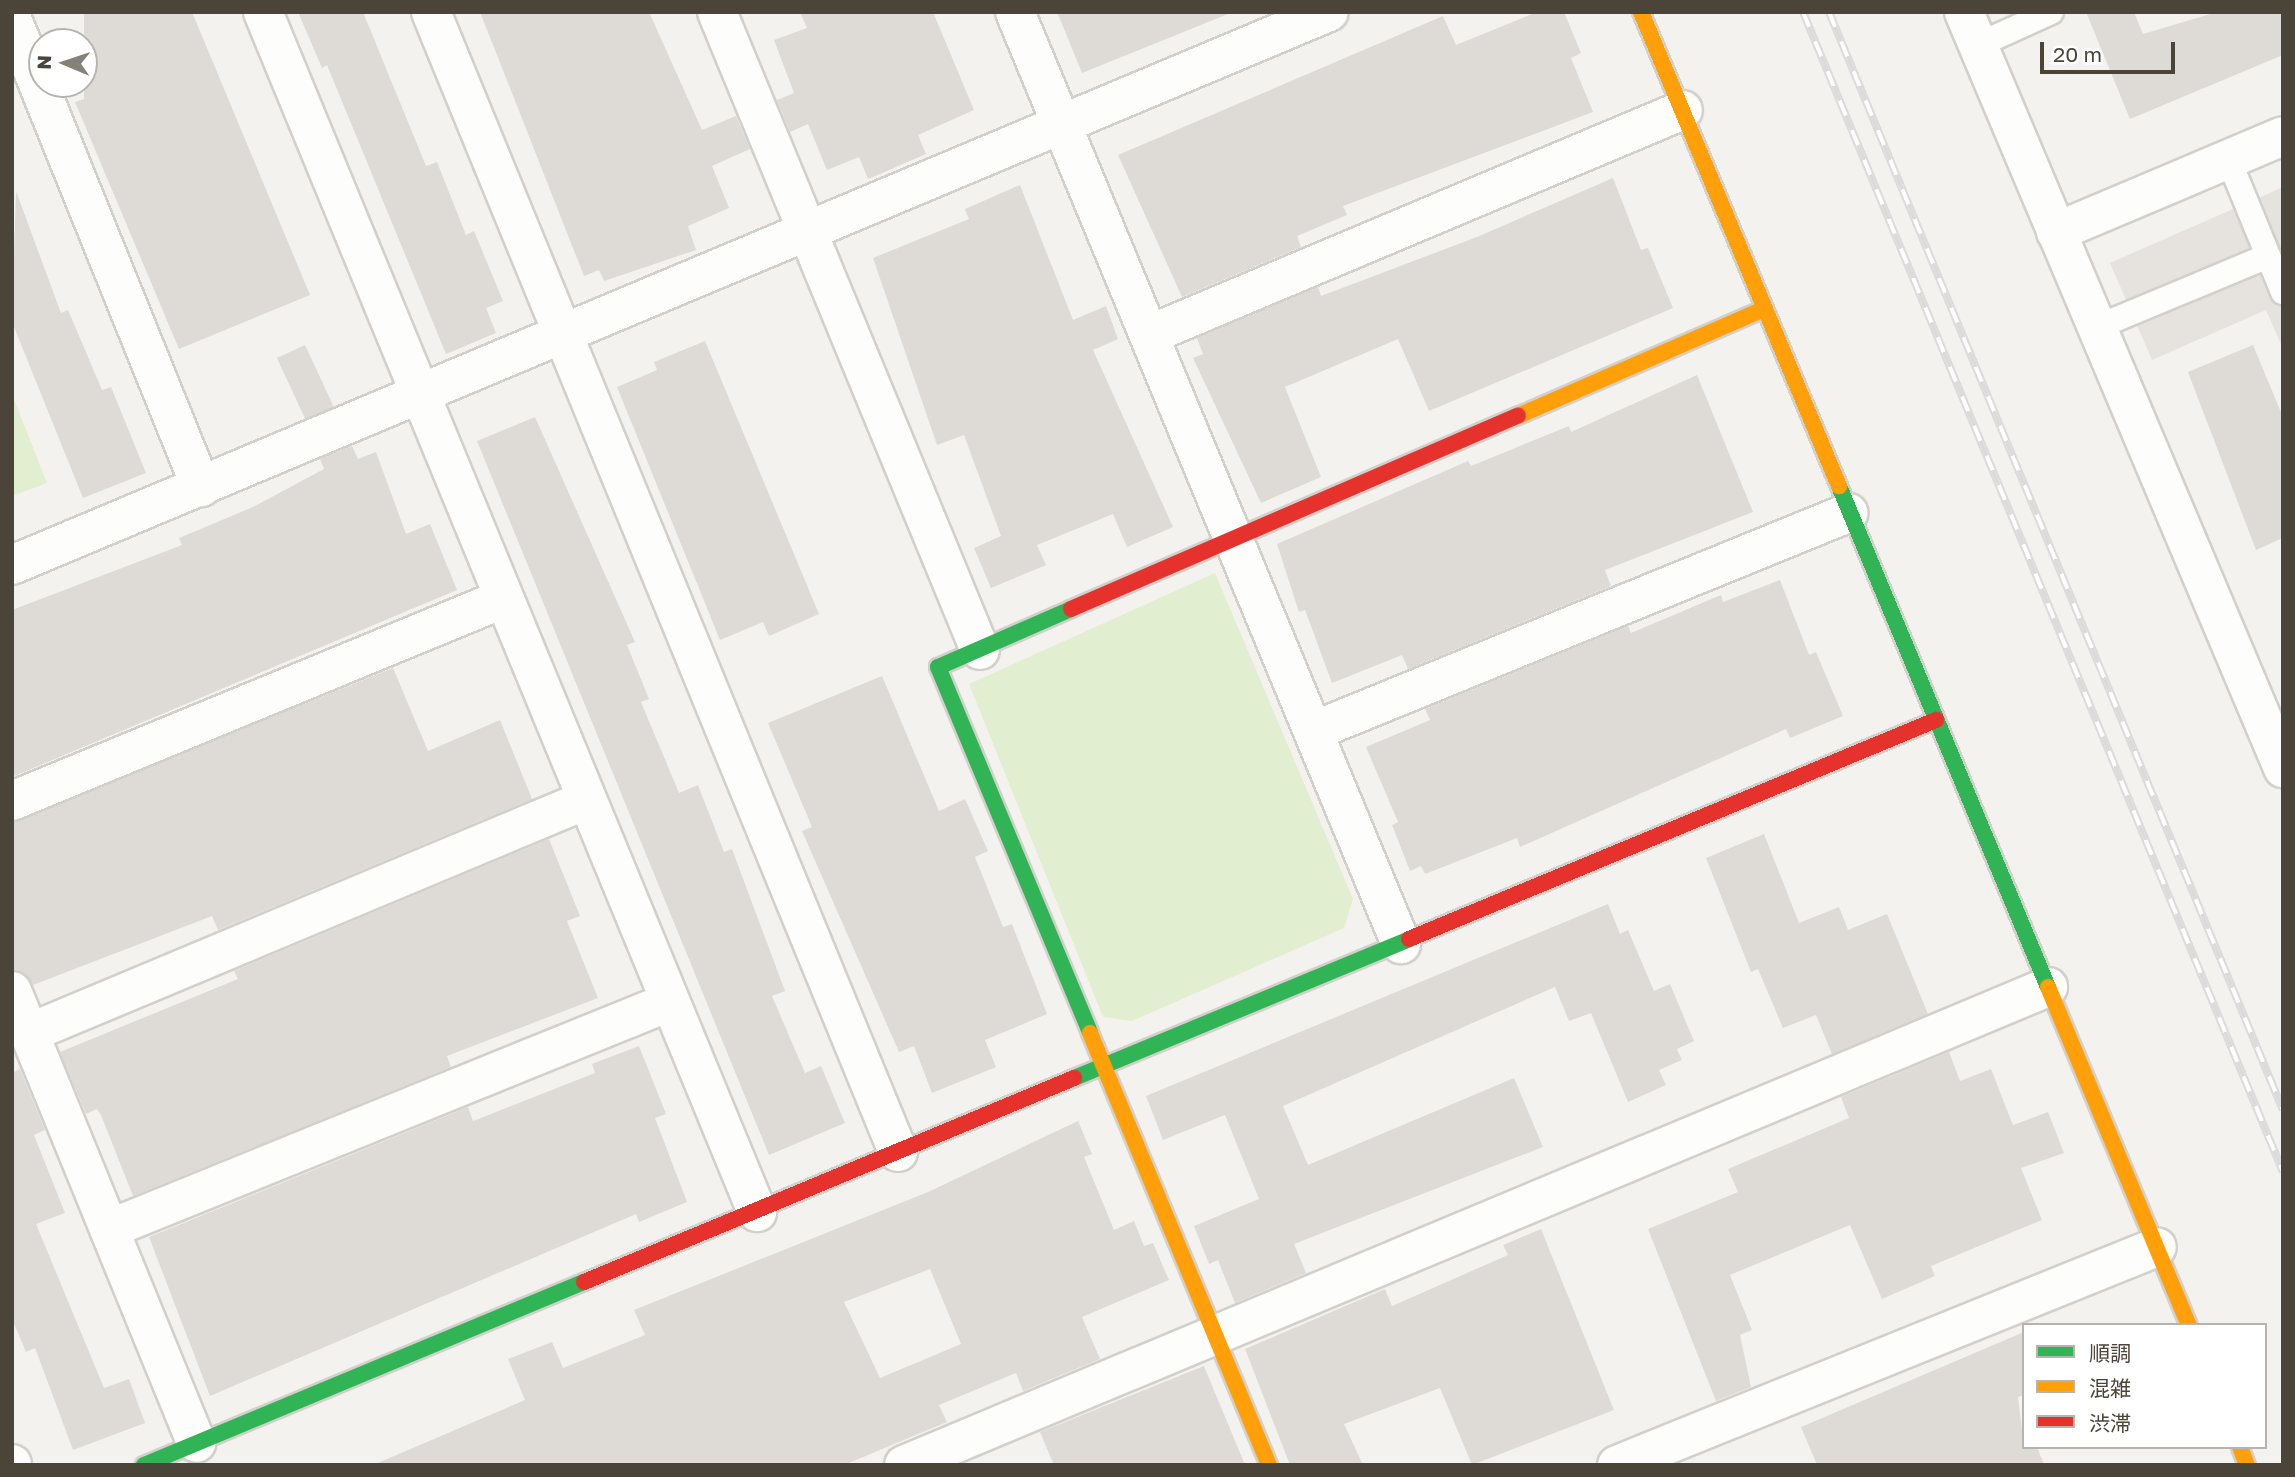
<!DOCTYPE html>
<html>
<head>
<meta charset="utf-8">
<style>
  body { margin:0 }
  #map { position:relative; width:2295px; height:1477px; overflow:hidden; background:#f4f2ee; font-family:"Golos Text","Noto Sans JP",sans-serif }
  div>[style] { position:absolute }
  .green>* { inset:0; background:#e1eecf }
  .parking>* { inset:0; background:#e6e3df }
  .building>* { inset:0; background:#dedbd6; transform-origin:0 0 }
  .roads { filter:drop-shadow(2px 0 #d2d0cb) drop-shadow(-2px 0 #d2d0cb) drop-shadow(0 2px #d2d0cb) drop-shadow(0 -2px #d2d0cb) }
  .lane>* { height:24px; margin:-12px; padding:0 12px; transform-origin:12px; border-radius:12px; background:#fdfdfc }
  .street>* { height:38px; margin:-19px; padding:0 19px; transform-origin:19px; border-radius:19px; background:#fdfdfc }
  .fast>* { height:16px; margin:-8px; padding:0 8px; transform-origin:8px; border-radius:8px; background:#30b455 }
  .slow>* { height:16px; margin:-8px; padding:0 8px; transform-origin:8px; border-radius:8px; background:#ff9f0a }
  .jam>* { height:16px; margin:-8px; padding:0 8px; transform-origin:8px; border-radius:8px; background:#e5322d }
  .rail>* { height:8px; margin-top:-4px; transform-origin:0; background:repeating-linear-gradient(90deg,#fff 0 16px,#dbdbda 0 32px); box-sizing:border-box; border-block:2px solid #dbdbda }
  span { translate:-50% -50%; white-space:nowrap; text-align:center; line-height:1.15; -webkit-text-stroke:6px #fff; paint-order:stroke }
  .frame { position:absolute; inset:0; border:14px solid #4b4439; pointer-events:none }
  .legend { position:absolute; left:2022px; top:1323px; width:245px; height:126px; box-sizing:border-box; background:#fff; border:2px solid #b7b4b0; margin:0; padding:9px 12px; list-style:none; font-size:21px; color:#4b4439 }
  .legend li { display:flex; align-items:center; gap:14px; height:35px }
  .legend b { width:35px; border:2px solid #b7b4b0 }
  .north { position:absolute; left:28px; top:28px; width:70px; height:70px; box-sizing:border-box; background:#fff; border:2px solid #b7b4b0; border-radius:50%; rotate:272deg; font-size:19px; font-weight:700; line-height:28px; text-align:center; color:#4b4439 }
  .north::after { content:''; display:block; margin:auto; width:24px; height:32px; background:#868178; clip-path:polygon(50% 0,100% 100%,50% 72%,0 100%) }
  .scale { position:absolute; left:2040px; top:42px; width:135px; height:32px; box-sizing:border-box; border:4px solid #4b4439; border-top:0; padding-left:9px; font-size:21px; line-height:24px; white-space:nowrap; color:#4b4439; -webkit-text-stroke:5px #fff; paint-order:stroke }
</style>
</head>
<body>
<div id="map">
  <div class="green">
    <i style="clip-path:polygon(12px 394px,47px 483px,12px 496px)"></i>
    <i style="clip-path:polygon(1215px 573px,1353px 899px,1344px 928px,1132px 1021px,1103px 1017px,969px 684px)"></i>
  </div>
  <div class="parking">
    <i style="clip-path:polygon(2283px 187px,2283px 349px,2266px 310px,2152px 360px,2110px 263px)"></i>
  </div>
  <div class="building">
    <i style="clip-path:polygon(84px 12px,192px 12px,310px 295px,179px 349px,75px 102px,84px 99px)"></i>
    <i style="clip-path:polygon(298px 12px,363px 12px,426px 166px,437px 162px,466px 235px,474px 231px,503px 301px,486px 308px,496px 333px,446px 354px,327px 65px,322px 68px)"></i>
    <i style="clip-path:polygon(480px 12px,649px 12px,702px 130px,736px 116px,750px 149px,712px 166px,729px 208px,688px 226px,696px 250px,604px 281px,599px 270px,584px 276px)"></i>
    <i style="clip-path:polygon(800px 12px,933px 12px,974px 110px,918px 135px,926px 154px,868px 179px,859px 157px,827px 170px,808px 124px,790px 132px,777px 100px,794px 93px,774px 40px,807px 28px)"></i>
    <i style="clip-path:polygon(1057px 12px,1227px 12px,1228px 14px,1082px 73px)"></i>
    <i style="clip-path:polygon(1537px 12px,1564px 12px,1581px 53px,1571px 58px,1593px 112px,1343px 206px,1347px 215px,1297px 236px,1301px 247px,1182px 297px,1118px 155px,1443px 16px,1456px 45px)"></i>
    <i style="clip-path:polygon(2086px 12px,2134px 12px,2143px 34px,2217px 12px,2283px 12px,2283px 55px,2130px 119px)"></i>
    <i style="clip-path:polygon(1613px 178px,1641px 250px,1648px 248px,1673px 308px,1429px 411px,1398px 339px,1285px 387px,1321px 477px,1261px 503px,1193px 358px,1203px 354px,1197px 338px,1318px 287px,1321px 296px,1477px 237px)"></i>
    <i style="clip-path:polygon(1020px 185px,1073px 320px,1106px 306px,1118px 339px,1093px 350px,1173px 527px,1127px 547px,1113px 514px,1037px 545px,1046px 565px,991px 588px,974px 548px,1001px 536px,964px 435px,937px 445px,873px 258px,969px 219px,965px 209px)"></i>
    <i style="clip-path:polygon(16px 191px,61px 313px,68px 310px,102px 390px,111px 387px,146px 473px,83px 498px,12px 322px)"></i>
    <i style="clip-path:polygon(705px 341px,819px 614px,769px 636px,763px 622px,720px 640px,617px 387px,657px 370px,654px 362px)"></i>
    <i style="left:305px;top:345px;width:68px;height:31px;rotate:65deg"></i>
    <i style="clip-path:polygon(2253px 345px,2283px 417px,2283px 538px,2256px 550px,2188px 372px)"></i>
    <i style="clip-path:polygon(1697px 375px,1753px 512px,1605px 570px,1611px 586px,1408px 669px,1402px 655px,1332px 683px,1305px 610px,1299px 612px,1277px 544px,1468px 461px,1471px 466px,1569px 426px,1571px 432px)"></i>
    <i style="clip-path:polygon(535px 417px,635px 642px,627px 645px,649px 699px,641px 702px,679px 793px,698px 785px,724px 852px,732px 849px,785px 991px,772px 996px,805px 1073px,821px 1066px,845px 1123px,769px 1155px,477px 441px)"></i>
    <i style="clip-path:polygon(352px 446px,358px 459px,376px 452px,406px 534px,430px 524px,457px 590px,12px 777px,12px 610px,182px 545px,179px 538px,253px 507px,324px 469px,320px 459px)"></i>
    <i style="clip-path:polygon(1780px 580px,1809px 655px,1816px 652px,1843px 716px,1790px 738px,1786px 729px,1520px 847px,1517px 838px,1425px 874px,1421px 866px,1410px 871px,1392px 825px,1398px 822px,1366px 747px,1430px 720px,1425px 709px,1628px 626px,1631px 633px,1721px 595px,1723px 602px)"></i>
    <i style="clip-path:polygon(393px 668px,428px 751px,500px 720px,532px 799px,218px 930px,212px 916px,33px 985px,12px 970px,12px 822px)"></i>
    <i style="clip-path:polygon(882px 676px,939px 811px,965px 799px,988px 851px,975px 857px,1003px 927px,1012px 924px,1047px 1014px,985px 1040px,996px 1067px,932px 1093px,914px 1046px,899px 1052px,802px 831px,812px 827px,768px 723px)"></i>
    <i style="clip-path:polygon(1764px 834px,1799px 923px,1839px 907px,1848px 930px,1887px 914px,1928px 1014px,1832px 1054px,1816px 1015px,1783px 1028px,1758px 969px,1751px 972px,1706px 858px)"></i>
    <i style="clip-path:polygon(549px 839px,580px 916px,567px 921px,598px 998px,447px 1056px,451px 1067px,133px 1196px,101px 1115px,97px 1109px,86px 1114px,60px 1052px,238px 979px,234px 971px)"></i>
    <i style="clip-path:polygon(1608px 904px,1620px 934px,1628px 930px,1654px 991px,1670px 984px,1694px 1041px,1677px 1049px,1682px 1060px,1659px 1070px,1666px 1085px,1628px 1102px,1591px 1013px,1569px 1021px,1555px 987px,1283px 1106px,1308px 1165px,1514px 1078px,1543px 1147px,1294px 1244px,1306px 1273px,1235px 1303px,1218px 1260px,1209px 1264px,1194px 1226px,1259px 1199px,1225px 1115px,1163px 1140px,1146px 1096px)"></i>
    <i style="clip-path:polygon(639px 1046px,666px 1114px,655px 1118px,687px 1202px,639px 1222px,636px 1214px,210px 1396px,149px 1237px,468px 1107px,473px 1121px,595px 1073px,592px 1064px)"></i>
    <i style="clip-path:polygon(1949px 1052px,1960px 1081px,1991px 1069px,2013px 1125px,2048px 1112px,2064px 1153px,2021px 1168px,2042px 1220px,1931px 1266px,1935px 1276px,1882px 1299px,1850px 1225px,1730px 1275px,1752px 1330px,1740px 1335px,1751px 1387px,1716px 1401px,1648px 1229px,1738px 1192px,1728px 1169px,1849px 1118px,1841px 1097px)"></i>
    <i style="clip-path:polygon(20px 1069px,45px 1130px,34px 1135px,65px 1213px,36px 1224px,104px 1388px,129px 1379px,145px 1423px,73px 1450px,35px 1348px,26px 1352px,12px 1319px,12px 1073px)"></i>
    <i style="clip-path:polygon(evenodd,1078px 1121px,1092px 1154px,1084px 1157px,1114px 1230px,1134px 1221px,1144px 1246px,1153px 1243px,1169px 1280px,1082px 1317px,1100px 1359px,1023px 1391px,1016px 1373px,939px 1405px,947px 1422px,844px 1465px,373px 1465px,525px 1400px,508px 1359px,552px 1342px,563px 1368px,645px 1335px,634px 1310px,928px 1192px,1078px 1121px,930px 1269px,961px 1344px,880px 1378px,844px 1302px,930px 1269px)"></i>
    <i style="clip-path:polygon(1541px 1229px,1614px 1410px,1472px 1465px,1440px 1388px,1344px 1424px,1363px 1465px,1290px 1465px,1245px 1349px,1385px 1289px,1392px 1306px,1508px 1255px,1503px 1245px)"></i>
    <i style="clip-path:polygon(2024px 1332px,2024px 1395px,2018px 1397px,2024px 1447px,2037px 1447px,2044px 1465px,1817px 1465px,1801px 1427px)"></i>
    <i style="clip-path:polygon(1204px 1366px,1245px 1465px,1054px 1465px,1040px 1432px)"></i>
  </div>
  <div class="roads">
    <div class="lane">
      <i style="left:1978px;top:45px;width:80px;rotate:-24.3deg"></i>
      <i style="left:2228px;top:158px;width:145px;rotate:67.7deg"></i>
      <i style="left:2095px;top:328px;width:187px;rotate:-22.6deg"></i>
    </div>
    <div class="street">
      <i style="left:263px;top:12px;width:1298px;rotate:67.62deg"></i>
      <i style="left:431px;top:12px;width:1232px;rotate:67.72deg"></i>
      <i style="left:717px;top:12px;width:690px;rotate:67.6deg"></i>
      <i style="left:1015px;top:12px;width:1009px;rotate:67.5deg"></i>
      <i style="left:1964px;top:12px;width:821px;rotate:67.12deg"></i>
      <i style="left:12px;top:19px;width:505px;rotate:68.01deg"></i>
      <i style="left:2056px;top:232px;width:246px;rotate:-22.9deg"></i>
      <i style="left:1151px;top:334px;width:577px;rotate:-22.83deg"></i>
      <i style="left:12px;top:565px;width:1428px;rotate:-22.78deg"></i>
      <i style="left:1316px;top:730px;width:575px;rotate:-22.19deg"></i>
      <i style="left:12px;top:801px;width:528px;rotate:-22.39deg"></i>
      <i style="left:12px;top:991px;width:488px;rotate:67.8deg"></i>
      <i style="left:29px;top:1033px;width:604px;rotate:-22.7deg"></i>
      <i style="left:109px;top:1229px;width:604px;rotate:-22.07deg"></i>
      <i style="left:12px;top:1464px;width:1px;rotate:90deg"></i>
      <i style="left:904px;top:1465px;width:1240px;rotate:-22.68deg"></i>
      <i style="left:1617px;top:1465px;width:582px;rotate:-21.98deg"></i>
    </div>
    <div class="fast">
      <i style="left:1839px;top:486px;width:543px;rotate:67.36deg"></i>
      <i style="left:1071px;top:609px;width:145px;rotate:156.4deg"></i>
      <i style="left:938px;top:667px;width:396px;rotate:67.4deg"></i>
      <i style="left:1074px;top:1078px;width:363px;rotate:-22.5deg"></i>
      <i style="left:144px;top:1465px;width:477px;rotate:-22.6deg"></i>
    </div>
    <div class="slow">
      <i style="left:1641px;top:12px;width:514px;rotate:67.33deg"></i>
      <i style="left:1518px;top:416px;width:268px;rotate:-23.5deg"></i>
      <i style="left:2048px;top:987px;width:366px;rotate:67.4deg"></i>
      <i style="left:1090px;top:1033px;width:468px;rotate:67.5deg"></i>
      <i style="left:2240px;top:1447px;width:19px;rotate:69deg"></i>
    </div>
    <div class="jam">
      <i style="left:1071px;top:609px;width:487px;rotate:-23.4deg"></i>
      <i style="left:1409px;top:939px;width:571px;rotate:-22.57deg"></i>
      <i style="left:584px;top:1282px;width:531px;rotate:-22.6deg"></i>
    </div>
  </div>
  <div class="rail">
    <i style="left:1803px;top:12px;width:1255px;rotate:67.52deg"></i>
    <i style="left:1829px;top:12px;width:1188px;rotate:67.54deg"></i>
  </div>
  <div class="frame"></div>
  <ul class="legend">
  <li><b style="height:9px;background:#30b455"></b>順調</li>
  <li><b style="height:9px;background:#ff9f0a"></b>混雑</li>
  <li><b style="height:9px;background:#e5322d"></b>渋滞</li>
  </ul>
  <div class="north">N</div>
  <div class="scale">20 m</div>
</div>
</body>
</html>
